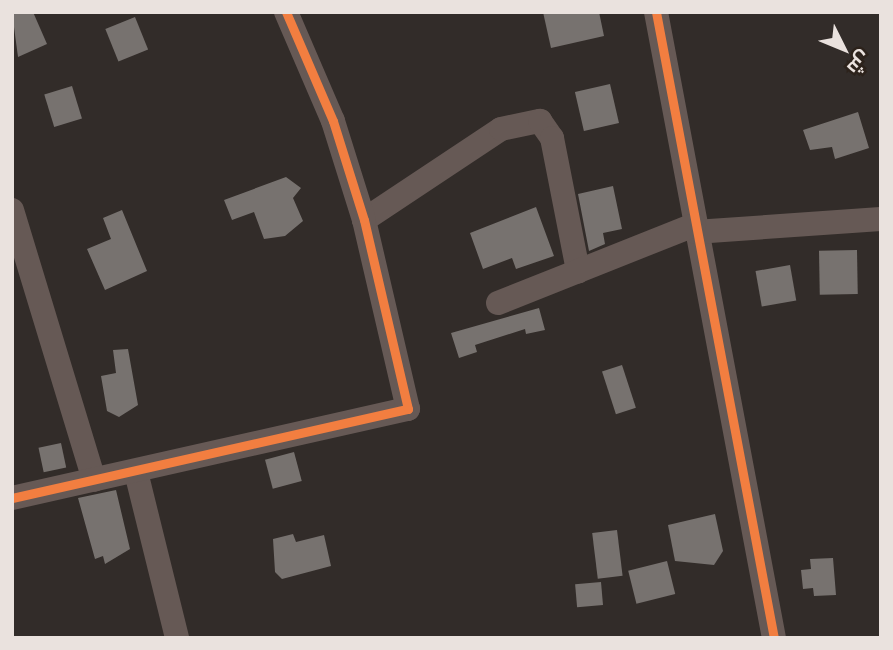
<!DOCTYPE html>
<html>
<head>
<meta charset="utf-8">
<style>
  body { margin:0 }
  #map { position:relative; width:893px; height:650px; overflow:hidden; background:#322c29; font-family:Georgia,Cairo,serif }
  div>[style] { position:absolute }
  .building>* { inset:0; background:#77726f; transform-origin:0 0 }
  .minor>* { height:24px; margin:-12px; padding:0 12px; transform-origin:12px; border-radius:12px; background:#665955 }
  .cycleway>* { height:9px; margin:-4.5px; padding:0 4.5px; transform-origin:4.5px; border-radius:4.5px; background:#f27e40 }
  span { translate:-50% -50%; white-space:nowrap; text-align:center; line-height:1.15; -webkit-text-stroke:7px #2c221b; paint-order:stroke }
  .frame { position:absolute; inset:0; border:14px solid #eae2de; pointer-events:none }
  .north { position:absolute; left:809px; top:14px; width:70px; height:70px; -webkit-text-stroke:5px #2c221b; paint-order:stroke; rotate:133deg; font-size:19px; font-weight:700; line-height:28px; text-align:center; color:#eae2de }
  .north::after { content:''; display:block; margin:auto; width:24px; height:32px; background:#eae2de; clip-path:polygon(50% 0,100% 100%,50% 72%,0 100%) }
</style>
</head>
<body>
<div id="map">
  <div class="building">
    <i style="clip-path:polygon(12px 12px,33px 12px,47px 44px,18px 57px)"></i>
    <i style="clip-path:polygon(543px 12px,599px 12px,604px 36px,551px 48px)"></i>
    <i style="left:135px;top:17px;width:35px;height:32px;rotate:68deg"></i>
    <i style="left:610px;top:84px;width:40px;height:36px;rotate:77deg"></i>
    <i style="left:72px;top:86px;width:34px;height:29px;rotate:73deg"></i>
    <i style="clip-path:polygon(858px 112px,869px 148px,835px 159px,832px 147px,810px 150px,803px 130px)"></i>
    <i style="clip-path:polygon(286px 177px,301px 188px,293px 198px,303px 221px,285px 236px,264px 239px,254px 212px,232px 220px,224px 200px)"></i>
    <i style="clip-path:polygon(613px 186px,622px 229px,603px 233px,605px 244px,589px 251px,578px 194px)"></i>
    <i style="clip-path:polygon(536px 207px,554px 256px,516px 269px,512px 258px,483px 269px,470px 233px)"></i>
    <i style="clip-path:polygon(122px 210px,147px 271px,105px 290px,87px 249px,111px 239px,103px 218px)"></i>
    <i style="left:857px;top:250px;width:44px;height:38px;rotate:89deg"></i>
    <i style="left:790px;top:265px;width:36px;height:35px;rotate:80deg"></i>
    <i style="clip-path:polygon(539px 308px,545px 330px,526px 334px,525px 329px,475px 345px,477px 352px,459px 358px,451px 333px)"></i>
    <i style="clip-path:polygon(128px 349px,138px 405px,119px 417px,107px 411px,101px 376px,116px 373px,113px 350px)"></i>
    <i style="left:622px;top:365px;width:45px;height:21px;rotate:72deg"></i>
    <i style="left:61px;top:443px;width:25px;height:23px;rotate:78deg"></i>
    <i style="left:294px;top:452px;width:30px;height:30px;rotate:75deg"></i>
    <i style="clip-path:polygon(116px 490px,130px 549px,105px 564px,103px 556px,95px 559px,78px 498px)"></i>
    <i style="clip-path:polygon(715px 514px,723px 551px,714px 565px,675px 561px,668px 525px)"></i>
    <i style="left:617px;top:530px;width:46px;height:25px;rotate:83deg"></i>
    <i style="clip-path:polygon(293px 534px,296px 542px,324px 535px,331px 566px,282px 579px,275px 572px,273px 539px)"></i>
    <i style="clip-path:polygon(833px 558px,836px 595px,814px 596px,813px 588px,803px 589px,801px 570px,811px 569px,810px 559px)"></i>
    <i style="left:667px;top:561px;width:34px;height:40px;rotate:76deg"></i>
    <i style="left:601px;top:582px;width:23px;height:26px;rotate:85deg"></i>
  </div>
  <div class="minor">
    <i style="left:656px;top:12px;width:637px;rotate:79.33deg"></i>
    <i style="left:12px;top:210px;width:282px;rotate:73.1deg"></i>
    <i style="left:364px;top:220px;width:164px;rotate:-33.6deg"></i>
    <i style="left:501px;top:129px;width:40px;rotate:-12deg"></i>
    <i style="left:540px;top:121px;width:21px;rotate:55deg"></i>
    <i style="left:552px;top:138px;width:136px;rotate:78.9deg"></i>
    <i style="left:695px;top:232px;width:186px;rotate:-4deg"></i>
    <i style="left:498px;top:303px;width:211px;rotate:-21.7deg"></i>
    <i style="left:136px;top:472px;width:171px;rotate:76.1deg"></i>
    <i style="left:12px;top:498px;width:406px;rotate:-12.7deg"></i>
    <i style="left:408px;top:409px;width:194px;rotate:-103.1deg"></i>
    <i style="left:364px;top:220px;width:104px;rotate:-107.4deg"></i>
    <i style="left:333px;top:121px;width:119px;rotate:-113.3deg"></i>
  </div>
  <div class="cycleway">
    <i style="left:656px;top:12px;width:637px;rotate:79.33deg"></i>
    <i style="left:12px;top:498px;width:406px;rotate:-12.7deg"></i>
    <i style="left:408px;top:409px;width:194px;rotate:-103.1deg"></i>
    <i style="left:364px;top:220px;width:104px;rotate:-107.4deg"></i>
    <i style="left:333px;top:121px;width:119px;rotate:-113.3deg"></i>
  </div>
  <div class="frame"></div>
  <div class="north">ش</div>
</div>
</body>
</html>
